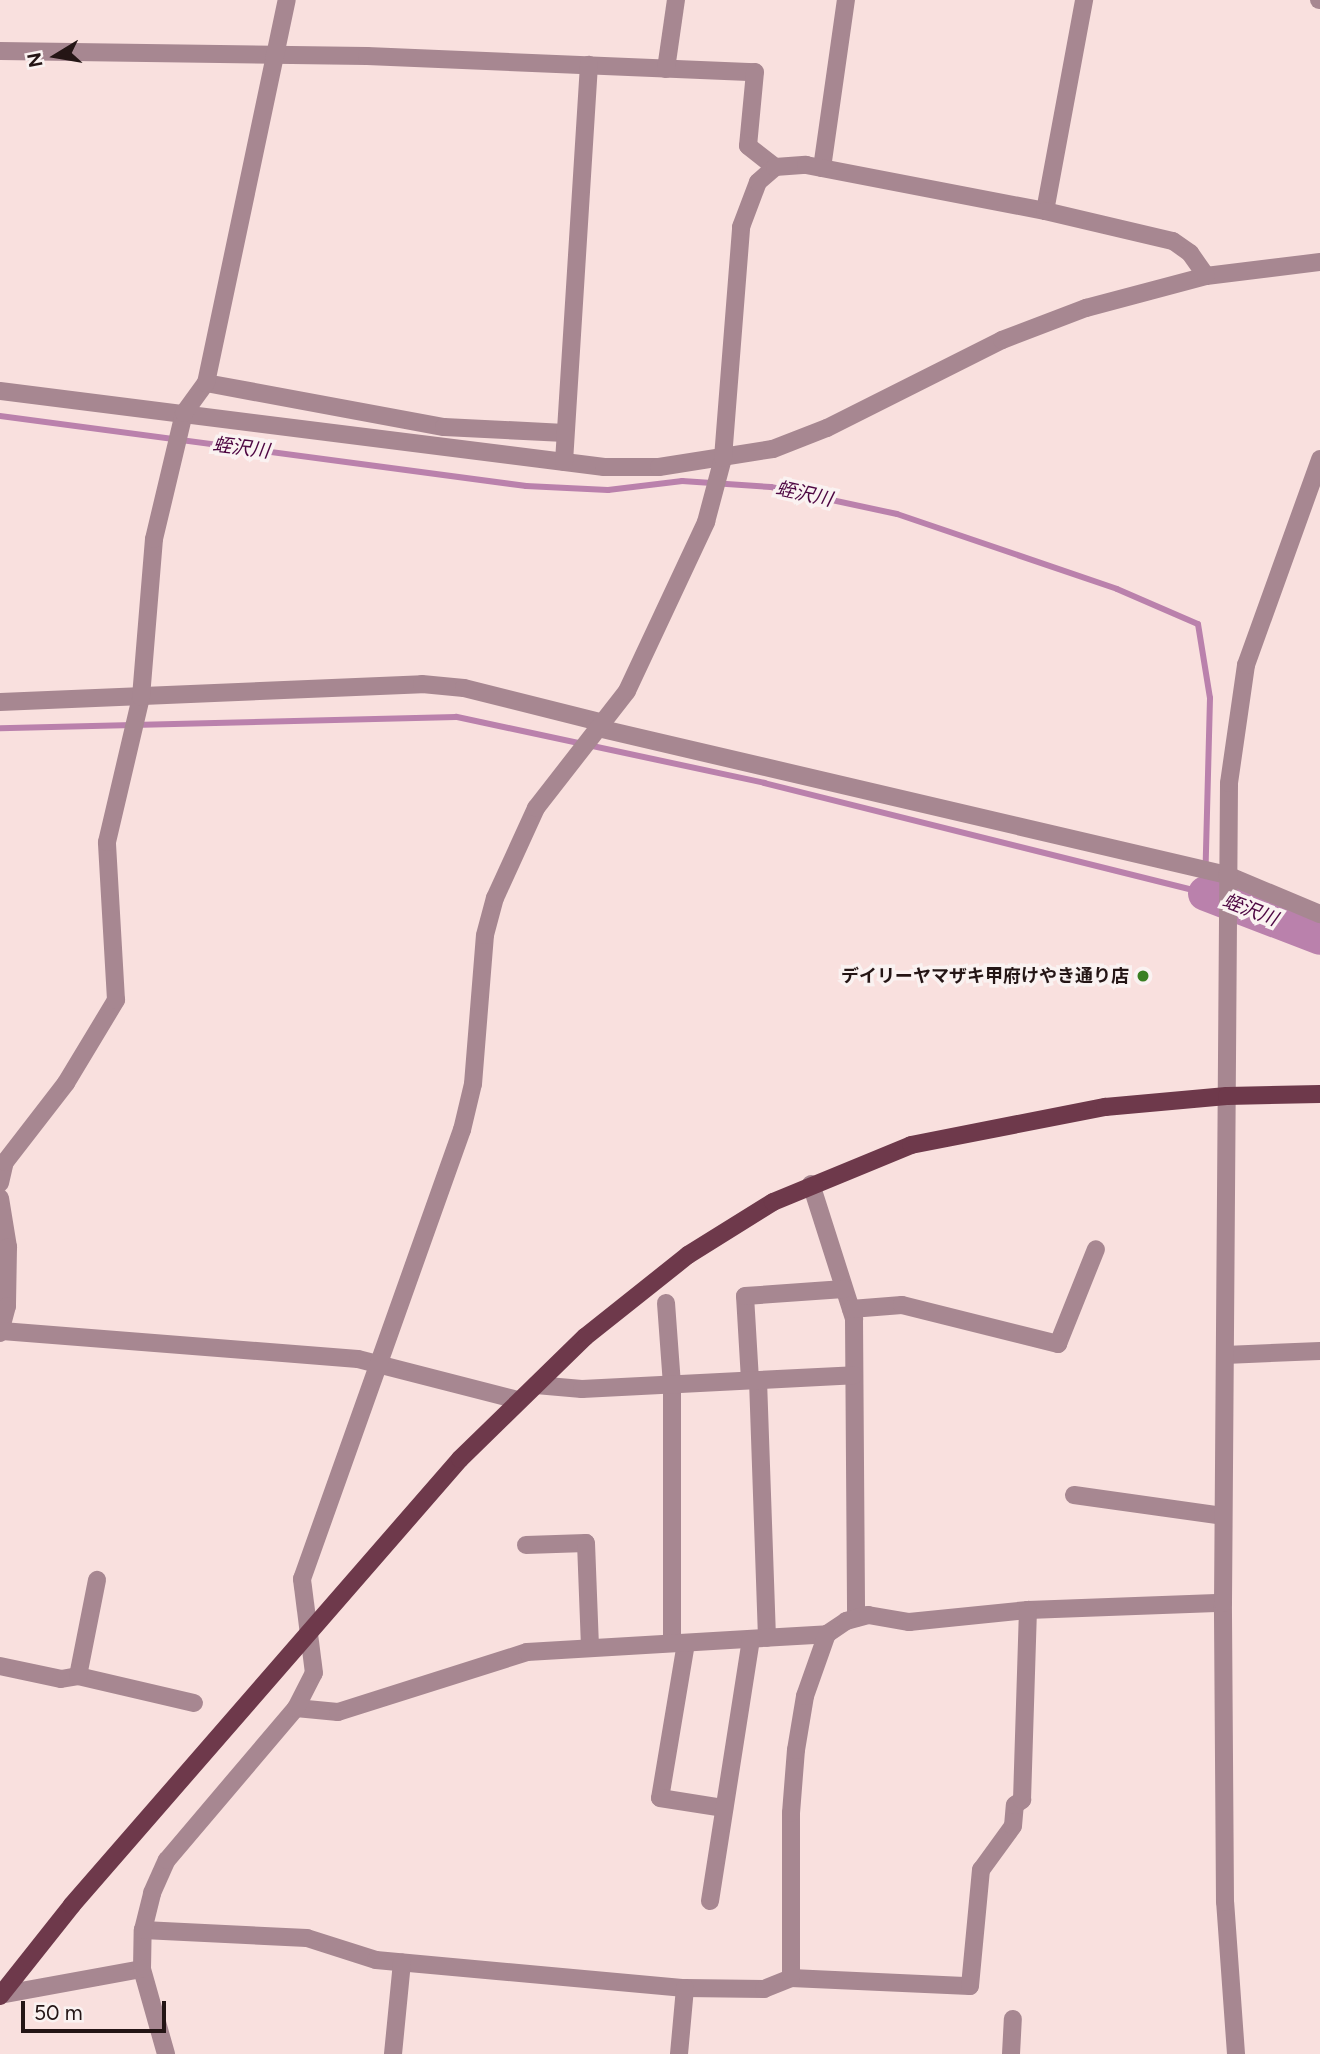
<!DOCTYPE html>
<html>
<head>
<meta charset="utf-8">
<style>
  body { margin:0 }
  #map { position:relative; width:1320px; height:2054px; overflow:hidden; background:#f9e0de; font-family:Figtree,"Noto Sans JP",sans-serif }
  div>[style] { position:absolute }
  .stream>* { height:6px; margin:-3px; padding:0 3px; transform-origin:3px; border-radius:3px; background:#ba81ac }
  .river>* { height:35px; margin:-17.5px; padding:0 17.5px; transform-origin:17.5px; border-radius:17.5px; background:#ba81ac }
  .minor>* { height:18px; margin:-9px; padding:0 9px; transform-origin:9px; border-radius:9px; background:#a78791 }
  .major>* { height:18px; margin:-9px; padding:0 9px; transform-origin:9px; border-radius:9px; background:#6e394b }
  .dots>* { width:19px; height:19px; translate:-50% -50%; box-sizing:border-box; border:4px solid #faf2f1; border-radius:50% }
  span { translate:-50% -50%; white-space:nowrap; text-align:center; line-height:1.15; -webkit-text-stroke:7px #faf2f1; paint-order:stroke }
  .poi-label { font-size:18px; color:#241515; font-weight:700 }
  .right { translate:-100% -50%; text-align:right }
  .water-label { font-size:19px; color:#4d0642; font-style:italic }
  .north { position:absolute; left:21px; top:21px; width:70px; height:70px; -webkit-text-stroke:5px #faf2f1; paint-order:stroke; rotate:259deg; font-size:19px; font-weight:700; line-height:28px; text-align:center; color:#241515 }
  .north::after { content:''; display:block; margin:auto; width:24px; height:32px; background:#241515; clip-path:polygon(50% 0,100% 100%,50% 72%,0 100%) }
  .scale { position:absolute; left:21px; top:2001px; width:145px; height:32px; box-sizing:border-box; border:4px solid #241515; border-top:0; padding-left:9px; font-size:21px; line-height:24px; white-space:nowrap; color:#241515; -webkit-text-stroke:5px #faf2f1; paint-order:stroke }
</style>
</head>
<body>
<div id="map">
  <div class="stream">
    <i style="left:0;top:416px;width:531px;rotate:7.58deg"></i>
    <i style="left:526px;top:486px;width:82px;rotate:2.8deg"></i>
    <i style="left:608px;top:490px;width:75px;rotate:-6.9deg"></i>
    <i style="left:682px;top:481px;width:89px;rotate:3.9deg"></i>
    <i style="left:771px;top:487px;width:129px;rotate:12.1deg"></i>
    <i style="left:897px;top:514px;width:232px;rotate:18.8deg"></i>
    <i style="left:1117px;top:589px;width:88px;rotate:23.4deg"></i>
    <i style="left:1198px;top:624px;width:75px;rotate:80.8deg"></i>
    <i style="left:1210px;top:698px;width:195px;rotate:91.5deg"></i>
    <i style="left:1205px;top:893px;width:454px;rotate:-166deg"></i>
    <i style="left:765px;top:783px;width:316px;rotate:-167.9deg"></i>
    <i style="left:456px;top:717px;width:456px;rotate:178.6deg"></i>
  </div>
  <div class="river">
    <i style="left:1205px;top:893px;width:123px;rotate:20.9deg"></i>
  </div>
  <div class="minor">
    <i style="left:1319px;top:0;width:1px"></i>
    <i style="left:0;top:51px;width:367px;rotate:0.8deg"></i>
    <i style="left:367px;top:56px;width:388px;rotate:2.4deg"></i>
    <i style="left:755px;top:72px;width:74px;rotate:95.4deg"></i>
    <i style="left:748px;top:146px;width:34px;rotate:38deg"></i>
    <i style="left:666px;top:69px;width:70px;rotate:-81.8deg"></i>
    <i style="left:822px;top:168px;width:170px;rotate:-81.9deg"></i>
    <i style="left:1045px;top:211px;width:215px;rotate:-79.5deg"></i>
    <i style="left:206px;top:383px;width:242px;rotate:10.5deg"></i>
    <i style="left:444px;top:427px;width:121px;rotate:2.8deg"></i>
    <i style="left:0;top:391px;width:609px;rotate:7.17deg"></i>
    <i style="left:604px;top:467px;width:55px"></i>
    <i style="left:659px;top:467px;width:115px;rotate:-9deg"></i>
    <i style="left:773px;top:449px;width:58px;rotate:-21.3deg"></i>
    <i style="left:827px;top:428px;width:196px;rotate:-26.7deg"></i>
    <i style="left:1002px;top:340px;width:90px;rotate:-20.9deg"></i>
    <i style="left:1086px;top:308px;width:124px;rotate:-14.9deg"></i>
    <i style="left:1206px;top:276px;width:115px;rotate:-7deg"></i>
    <i style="left:564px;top:462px;width:398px;rotate:-86.4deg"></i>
    <i style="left:0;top:702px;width:422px;rotate:-2.4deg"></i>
    <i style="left:422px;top:684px;width:42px;rotate:5.4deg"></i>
    <i style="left:464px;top:688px;width:143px;rotate:14.1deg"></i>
    <i style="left:598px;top:728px;width:646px;rotate:13.15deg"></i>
    <i style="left:1227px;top:875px;width:101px;rotate:22.8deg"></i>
    <i style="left:0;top:1183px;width:22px;rotate:-77deg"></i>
    <i style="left:5px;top:1162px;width:100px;rotate:-52.3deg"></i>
    <i style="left:66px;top:1083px;width:97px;rotate:-58.9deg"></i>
    <i style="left:116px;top:1000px;width:158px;rotate:-93.3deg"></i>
    <i style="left:107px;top:842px;width:149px;rotate:-76.8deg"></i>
    <i style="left:141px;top:697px;width:159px;rotate:-85.3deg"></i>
    <i style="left:154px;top:539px;width:130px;rotate:-76.6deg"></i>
    <i style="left:184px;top:413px;width:37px;rotate:-54deg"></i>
    <i style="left:206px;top:383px;width:391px;rotate:-78.1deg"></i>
    <i style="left:811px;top:1184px;width:142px;rotate:72.3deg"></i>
    <i style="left:854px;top:1319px;width:299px;rotate:89.6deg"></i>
    <i style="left:0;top:1198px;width:50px;rotate:80.7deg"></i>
    <i style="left:8px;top:1247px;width:59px;rotate:91deg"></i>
    <i style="left:7px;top:1306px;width:28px;rotate:105deg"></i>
    <i style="left:666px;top:1303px;width:81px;rotate:85.8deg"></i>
    <i style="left:672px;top:1384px;width:259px;rotate:90deg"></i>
    <i style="left:851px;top:1309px;width:51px;rotate:-4.5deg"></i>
    <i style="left:902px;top:1305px;width:161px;rotate:14deg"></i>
    <i style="left:1058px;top:1344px;width:102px;rotate:-68.2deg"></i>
    <i style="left:2px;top:1331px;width:357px;rotate:4.5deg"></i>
    <i style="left:358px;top:1359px;width:165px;rotate:14.4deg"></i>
    <i style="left:1225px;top:1355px;width:95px;rotate:-2.4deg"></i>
    <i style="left:750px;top:1380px;width:84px;rotate:-93.4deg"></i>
    <i style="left:745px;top:1296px;width:99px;rotate:-4deg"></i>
    <i style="left:758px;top:1380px;width:258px;rotate:88deg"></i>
    <i style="left:536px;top:1385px;width:46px;rotate:5deg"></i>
    <i style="left:582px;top:1389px;width:272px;rotate:-2.9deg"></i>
    <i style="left:1074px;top:1495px;width:150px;rotate:8deg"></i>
    <i style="left:526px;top:1545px;width:60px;rotate:-1.9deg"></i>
    <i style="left:586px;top:1543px;width:105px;rotate:87.8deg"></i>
    <i style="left:686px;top:1643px;width:157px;rotate:99.5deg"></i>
    <i style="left:660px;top:1798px;width:65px;rotate:8.9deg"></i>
    <i style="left:0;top:1666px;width:62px;rotate:12deg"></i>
    <i style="left:61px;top:1679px;width:17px;rotate:-10deg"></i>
    <i style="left:78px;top:1676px;width:119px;rotate:13.1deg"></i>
    <i style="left:78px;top:1676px;width:98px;rotate:-78.8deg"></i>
    <i style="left:296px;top:1708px;width:42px;rotate:5.4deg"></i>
    <i style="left:338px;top:1712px;width:198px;rotate:-17.6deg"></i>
    <i style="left:527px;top:1652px;width:301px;rotate:-3.4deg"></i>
    <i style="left:827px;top:1634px;width:23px;rotate:-34deg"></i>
    <i style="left:846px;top:1621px;width:23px;rotate:-15deg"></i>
    <i style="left:868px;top:1615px;width:42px;rotate:9.7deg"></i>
    <i style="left:909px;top:1622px;width:120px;rotate:-5.8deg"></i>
    <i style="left:1028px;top:1610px;width:195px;rotate:-2.1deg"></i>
    <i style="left:710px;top:1901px;width:265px;rotate:-81.1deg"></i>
    <i style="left:143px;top:1930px;width:164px;rotate:2.8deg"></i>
    <i style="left:307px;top:1938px;width:72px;rotate:17.7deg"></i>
    <i style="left:376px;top:1960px;width:310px;rotate:5.2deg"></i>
    <i style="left:685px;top:1988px;width:79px;rotate:0.7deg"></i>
    <i style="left:764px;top:1989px;width:29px;rotate:-22deg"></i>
    <i style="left:791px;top:1978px;width:179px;rotate:2.6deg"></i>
    <i style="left:970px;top:1986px;width:117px;rotate:-84.6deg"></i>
    <i style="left:981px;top:1870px;width:54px;rotate:-54deg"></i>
    <i style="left:1013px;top:1826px;width:21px;rotate:-85deg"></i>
    <i style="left:1015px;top:1805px;width:9px;rotate:-36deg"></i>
    <i style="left:1022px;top:1800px;width:190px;rotate:-88.2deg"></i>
    <i style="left:791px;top:1978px;width:165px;rotate:-90deg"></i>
    <i style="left:791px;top:1813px;width:63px;rotate:-85.5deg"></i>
    <i style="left:796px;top:1750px;width:55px;rotate:-80.5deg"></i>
    <i style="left:805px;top:1696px;width:66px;rotate:-70.5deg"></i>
    <i style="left:0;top:1995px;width:144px;rotate:-10.4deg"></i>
    <i style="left:166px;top:2054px;width:88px;rotate:-105.8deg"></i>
    <i style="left:142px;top:1969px;width:39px;rotate:-89deg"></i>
    <i style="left:143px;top:1930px;width:38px;rotate:-76deg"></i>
    <i style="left:152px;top:1893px;width:36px;rotate:-66deg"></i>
    <i style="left:167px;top:1860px;width:199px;rotate:-49.7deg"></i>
    <i style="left:296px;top:1708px;width:39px;rotate:-63deg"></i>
    <i style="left:314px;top:1673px;width:95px;rotate:-97.3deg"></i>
    <i style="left:302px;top:1579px;width:477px;rotate:-70.4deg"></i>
    <i style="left:462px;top:1130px;width:47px;rotate:-76.6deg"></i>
    <i style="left:473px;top:1084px;width:149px;rotate:-85.4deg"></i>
    <i style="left:485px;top:935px;width:38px;rotate:-75deg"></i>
    <i style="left:495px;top:898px;width:99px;rotate:-65.5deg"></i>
    <i style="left:536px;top:808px;width:148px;rotate:-52.1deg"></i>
    <i style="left:627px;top:691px;width:187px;rotate:-64.9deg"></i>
    <i style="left:706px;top:522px;width:66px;rotate:-75.1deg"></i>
    <i style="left:723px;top:458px;width:232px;rotate:-85.5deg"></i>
    <i style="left:741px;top:227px;width:48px;rotate:-69.3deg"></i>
    <i style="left:758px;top:182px;width:23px;rotate:-41deg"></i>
    <i style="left:775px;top:167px;width:31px;rotate:-4deg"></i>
    <i style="left:806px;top:165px;width:243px;rotate:10.9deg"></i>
    <i style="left:1045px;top:211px;width:131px;rotate:13.2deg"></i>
    <i style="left:1173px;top:241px;width:21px;rotate:35deg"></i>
    <i style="left:1190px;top:253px;width:28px;rotate:55deg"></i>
    <i style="left:393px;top:2054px;width:92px;rotate:-84.4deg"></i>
    <i style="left:679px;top:2054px;width:66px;rotate:-84.8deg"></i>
    <i style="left:1011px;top:2054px;width:35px;rotate:-87deg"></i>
    <i style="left:1236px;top:2054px;width:152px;rotate:-94.1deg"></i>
    <i style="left:1225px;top:1902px;width:299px;rotate:-90.4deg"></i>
    <i style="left:1223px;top:1603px;width:820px;rotate:-89.58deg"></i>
    <i style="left:1229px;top:783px;width:119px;rotate:-81.8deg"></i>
    <i style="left:1246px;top:665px;width:219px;rotate:-70.2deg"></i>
  </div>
  <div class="major">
    <i style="left:0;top:1996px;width:116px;rotate:-51.6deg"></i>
    <i style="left:72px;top:1905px;width:591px;rotate:-48.98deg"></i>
    <i style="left:460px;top:1459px;width:175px;rotate:-44.3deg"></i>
    <i style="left:585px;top:1337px;width:132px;rotate:-38.5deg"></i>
    <i style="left:688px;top:1255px;width:100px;rotate:-31.9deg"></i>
    <i style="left:773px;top:1202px;width:149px;rotate:-22.4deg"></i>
    <i style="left:911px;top:1145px;width:198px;rotate:-11.1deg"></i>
    <i style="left:1105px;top:1107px;width:122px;rotate:-5.2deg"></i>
    <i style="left:1227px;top:1096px;width:93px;rotate:-1.2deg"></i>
  </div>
  <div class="dots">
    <i style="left:1143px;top:976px;background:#3a7f22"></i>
  </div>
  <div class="poi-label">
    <span class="right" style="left:1129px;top:976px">デイリーヤマザキ甲府けやき通り店</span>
  </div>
  <div class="water-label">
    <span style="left:241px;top:448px;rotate:7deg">蛭沢川</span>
    <span style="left:804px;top:494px;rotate:12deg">蛭沢川</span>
    <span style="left:1250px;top:910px;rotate:21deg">蛭沢川</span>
  </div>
  <div class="north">N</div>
  <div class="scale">50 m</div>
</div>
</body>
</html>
